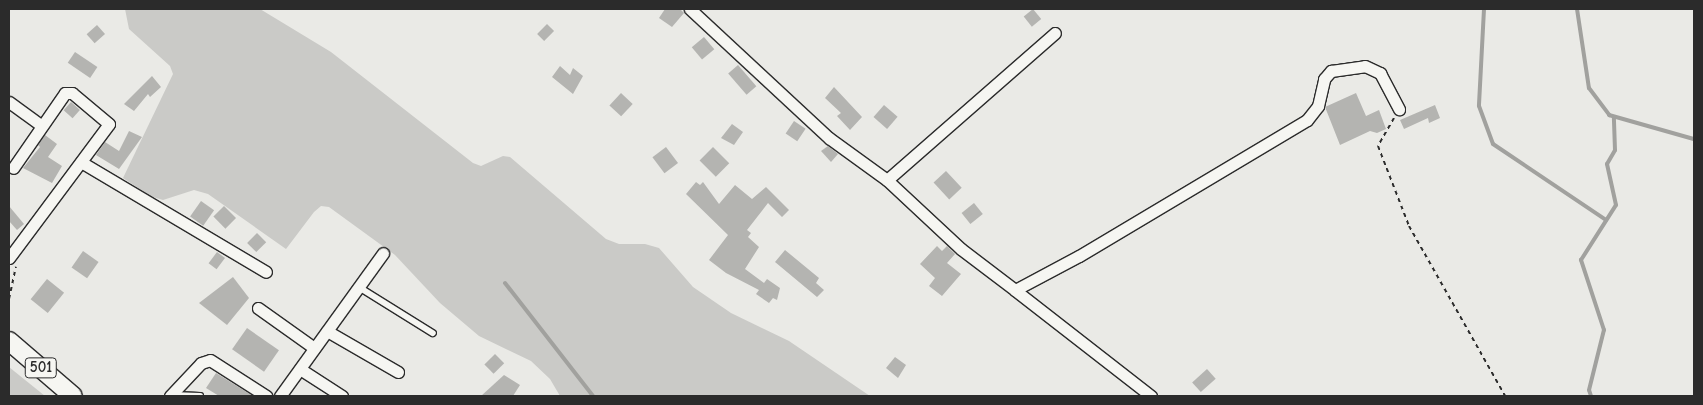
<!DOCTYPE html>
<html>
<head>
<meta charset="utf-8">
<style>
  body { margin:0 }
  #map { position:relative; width:1703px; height:405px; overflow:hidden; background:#eaeae6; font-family:"Comic Neue",sans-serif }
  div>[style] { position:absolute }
  .green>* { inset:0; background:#cacac7 }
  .stream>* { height:4px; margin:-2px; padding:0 2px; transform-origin:2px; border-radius:2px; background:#a1a19e }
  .building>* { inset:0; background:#b4b4b1; transform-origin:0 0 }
  .path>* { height:2px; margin-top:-1px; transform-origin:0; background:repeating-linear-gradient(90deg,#2b2b2b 0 4px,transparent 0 8px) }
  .roads { filter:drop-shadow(1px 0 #2b2b2b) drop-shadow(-1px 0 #2b2b2b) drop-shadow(0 1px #2b2b2b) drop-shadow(0 -1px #2b2b2b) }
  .lane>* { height:5.5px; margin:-2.75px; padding:0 2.75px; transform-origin:2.75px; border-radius:2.75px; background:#f6f6f2 }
  .street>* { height:11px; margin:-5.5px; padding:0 5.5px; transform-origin:5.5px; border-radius:5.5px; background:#f6f6f2 }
  .primary>* { height:18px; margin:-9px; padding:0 9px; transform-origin:9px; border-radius:9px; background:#f6f6f2 }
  span { translate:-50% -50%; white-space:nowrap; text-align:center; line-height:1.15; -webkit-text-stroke:4.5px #f6f6f2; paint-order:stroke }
  .shield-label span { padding:1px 4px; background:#f6f6f2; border:1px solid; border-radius:4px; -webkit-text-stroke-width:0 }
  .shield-label { font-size:15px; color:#2b2b2b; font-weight:700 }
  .frame { position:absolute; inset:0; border:10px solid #2b2b2b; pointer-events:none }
</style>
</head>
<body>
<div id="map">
  <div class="green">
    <i style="clip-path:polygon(125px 9px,260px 9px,331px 52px,473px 163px,481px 166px,503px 156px,510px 157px,606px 239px,619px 244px,645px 244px,659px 248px,693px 287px,731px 313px,789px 341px,870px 396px,560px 396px,550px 379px,531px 361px,479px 336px,440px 303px,395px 255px,329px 207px,321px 206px,314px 212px,286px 249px,208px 194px,194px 190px,163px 200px,150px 196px,123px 178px,173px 74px,170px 66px,129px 29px)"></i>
    <i style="clip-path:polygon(9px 367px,45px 396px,9px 396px)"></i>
  </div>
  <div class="stream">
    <i style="left:1484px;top:9px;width:97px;rotate:93deg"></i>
    <i style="left:1479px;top:106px;width:40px;rotate:69.8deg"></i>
    <i style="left:1493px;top:144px;width:136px;rotate:33.9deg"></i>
    <i style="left:1577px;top:9px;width:80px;rotate:81.4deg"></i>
    <i style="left:1589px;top:88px;width:34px;rotate:53deg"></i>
    <i style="left:1609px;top:115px;width:88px;rotate:15.8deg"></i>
    <i style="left:505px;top:283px;width:143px;rotate:52.1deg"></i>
    <i style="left:1591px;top:396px;width:6px;rotate:-108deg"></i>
    <i style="left:1589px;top:390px;width:62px;rotate:-76deg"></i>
    <i style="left:1604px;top:330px;width:74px;rotate:-108.2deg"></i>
    <i style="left:1581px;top:260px;width:65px;rotate:-57.5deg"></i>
    <i style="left:1616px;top:205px;width:42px;rotate:-102.4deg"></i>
    <i style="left:1607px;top:164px;width:16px;rotate:-60deg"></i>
    <i style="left:1615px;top:150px;width:33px;rotate:-92deg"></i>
  </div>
  <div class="building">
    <i style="clip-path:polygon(665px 9px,680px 9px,684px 13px,672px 27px,659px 18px)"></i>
    <i style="left:1033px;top:9px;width:13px;height:12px;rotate:51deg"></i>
    <i style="left:547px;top:24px;width:10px;height:14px;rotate:45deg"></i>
    <i style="left:97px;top:25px;width:12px;height:14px;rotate:48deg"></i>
    <i style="left:704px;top:37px;width:16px;height:16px;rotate:50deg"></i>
    <i style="left:75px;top:52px;width:27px;height:13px;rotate:34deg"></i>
    <i style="left:738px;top:65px;width:28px;height:13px;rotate:49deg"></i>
    <i style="clip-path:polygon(560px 66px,570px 75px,573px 68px,583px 76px,573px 94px,552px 77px)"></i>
    <i style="clip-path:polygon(152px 76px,161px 87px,150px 97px,148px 94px,134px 111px,124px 104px)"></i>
    <i style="clip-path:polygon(834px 87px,862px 117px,850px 130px,837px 116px,841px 113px,825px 98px)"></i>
    <i style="left:621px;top:93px;width:16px;height:17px;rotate:43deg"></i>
    <i style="clip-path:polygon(1356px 93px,1366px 116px,1379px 110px,1386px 129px,1377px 133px,1370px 131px,1340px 145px,1325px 107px)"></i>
    <i style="left:71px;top:102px;width:12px;height:11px;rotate:42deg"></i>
    <i style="left:884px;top:105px;width:18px;height:16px;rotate:41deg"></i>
    <i style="clip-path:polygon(1435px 105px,1440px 118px,1429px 123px,1428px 118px,1404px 129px,1400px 120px)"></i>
    <i style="left:794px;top:121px;width:14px;height:15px;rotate:34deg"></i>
    <i style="clip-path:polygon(732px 124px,743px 132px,734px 145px,721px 138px)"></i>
    <i style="clip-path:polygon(129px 131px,142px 137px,119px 169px,96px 155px,105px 142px,119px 151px)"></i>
    <i style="clip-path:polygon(45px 135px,57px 144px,48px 157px,62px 166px,52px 183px,23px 168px,40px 147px,38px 145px)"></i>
    <i style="clip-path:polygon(828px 146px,838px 154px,831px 162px,821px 151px)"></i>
    <i style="left:666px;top:147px;width:20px;height:17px;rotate:53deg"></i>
    <i style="left:713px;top:147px;width:23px;height:19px;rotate:45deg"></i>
    <i style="left:946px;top:171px;width:23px;height:17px;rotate:47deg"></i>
    <i style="clip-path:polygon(696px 182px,700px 185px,703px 182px,719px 204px,735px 185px,752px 199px,766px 187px,789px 210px,782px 217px,768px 203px,747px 230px,751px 233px,748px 237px,759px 247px,745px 269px,764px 283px,767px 279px,780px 288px,777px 300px,773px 298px,769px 303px,756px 294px,759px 290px,726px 273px,709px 260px,728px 235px,686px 194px)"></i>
    <i style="left:201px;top:201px;width:16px;height:19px;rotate:35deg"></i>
    <i style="left:974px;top:203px;width:14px;height:16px;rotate:51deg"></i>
    <i style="clip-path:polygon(9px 206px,24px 224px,17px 230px,9px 221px)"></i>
    <i style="left:224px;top:206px;width:17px;height:15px;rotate:45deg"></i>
    <i style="left:257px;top:233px;width:13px;height:14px;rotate:45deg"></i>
    <i style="clip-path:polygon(937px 246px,942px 251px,947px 246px,955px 254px,947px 263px,961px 274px,942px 296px,929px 286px,935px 278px,920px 264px)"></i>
    <i style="clip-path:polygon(785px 250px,819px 278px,816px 283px,824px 290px,817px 297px,775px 262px)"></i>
    <i style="left:83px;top:251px;width:19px;height:20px;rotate:35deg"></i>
    <i style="left:217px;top:252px;width:10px;height:14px;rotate:37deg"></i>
    <i style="clip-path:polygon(233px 277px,249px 298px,227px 325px,199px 303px)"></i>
    <i style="left:47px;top:279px;width:22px;height:26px;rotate:39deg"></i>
    <i style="left:247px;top:328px;width:39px;height:26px;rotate:35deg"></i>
    <i style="left:495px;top:354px;width:13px;height:15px;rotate:45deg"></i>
    <i style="clip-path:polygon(895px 357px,906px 365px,898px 378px,886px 368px)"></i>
    <i style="left:1207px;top:369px;width:13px;height:20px;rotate:48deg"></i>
    <i style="clip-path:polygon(216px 373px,253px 396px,219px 396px,206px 388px)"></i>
    <i style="clip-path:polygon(504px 375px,520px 385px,513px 396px,481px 396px)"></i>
  </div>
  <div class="path">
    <i style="left:1394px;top:118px;width:32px;rotate:120deg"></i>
    <i style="left:1378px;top:146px;width:86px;rotate:68.8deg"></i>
    <i style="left:1409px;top:226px;width:195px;rotate:60.5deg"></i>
    <i style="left:9px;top:299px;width:33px;rotate:-78deg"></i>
  </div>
  <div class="roads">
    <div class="lane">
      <i style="left:359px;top:287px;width:87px;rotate:31.9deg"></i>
      <i style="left:171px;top:395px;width:29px;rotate:2deg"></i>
    </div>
    <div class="street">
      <i style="left:690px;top:9px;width:190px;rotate:42.9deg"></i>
      <i style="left:829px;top:138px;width:72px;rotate:35.9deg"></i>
      <i style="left:887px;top:180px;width:223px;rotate:-41.2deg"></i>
      <i style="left:9px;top:102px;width:39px;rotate:36deg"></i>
      <i style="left:81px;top:162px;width:215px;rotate:30.7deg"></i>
      <i style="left:887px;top:180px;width:101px;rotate:43deg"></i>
      <i style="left:961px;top:249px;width:68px;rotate:37.2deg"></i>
      <i style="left:9px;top:258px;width:167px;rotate:-53.3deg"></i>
      <i style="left:109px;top:124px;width:48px;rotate:-140deg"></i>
      <i style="left:72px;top:93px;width:7px;rotate:180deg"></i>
      <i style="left:65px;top:93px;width:91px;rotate:124.7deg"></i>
      <i style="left:258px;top:308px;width:69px;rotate:35.5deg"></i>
      <i style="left:327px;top:331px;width:82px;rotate:30deg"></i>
      <i style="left:300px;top:369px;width:50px;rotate:32.7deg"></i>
      <i style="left:170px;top:396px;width:45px;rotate:-46.8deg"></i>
      <i style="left:201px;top:363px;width:9px;rotate:-18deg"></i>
      <i style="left:210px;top:360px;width:67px;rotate:32.7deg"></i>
      <i style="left:280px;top:396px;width:176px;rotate:-54.2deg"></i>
      <i style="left:1151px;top:396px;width:172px;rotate:-142.1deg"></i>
      <i style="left:1015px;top:290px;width:72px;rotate:-28deg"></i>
      <i style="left:1079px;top:256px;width:265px;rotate:-30.8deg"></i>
      <i style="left:1307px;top:120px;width:18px;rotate:-52deg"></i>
      <i style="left:1318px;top:106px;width:28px;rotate:-77deg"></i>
      <i style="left:1324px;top:79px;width:11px;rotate:-49deg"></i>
      <i style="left:1331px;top:71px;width:34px;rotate:-8deg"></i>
      <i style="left:1365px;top:66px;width:17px;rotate:25deg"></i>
      <i style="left:1380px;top:73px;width:41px;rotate:62.2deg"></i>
    </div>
    <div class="primary">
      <i style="left:9px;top:341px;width:84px;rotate:40.7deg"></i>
    </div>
  </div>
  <div class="shield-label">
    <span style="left:41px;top:368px">501</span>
  </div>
  <div class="frame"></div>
</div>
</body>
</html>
